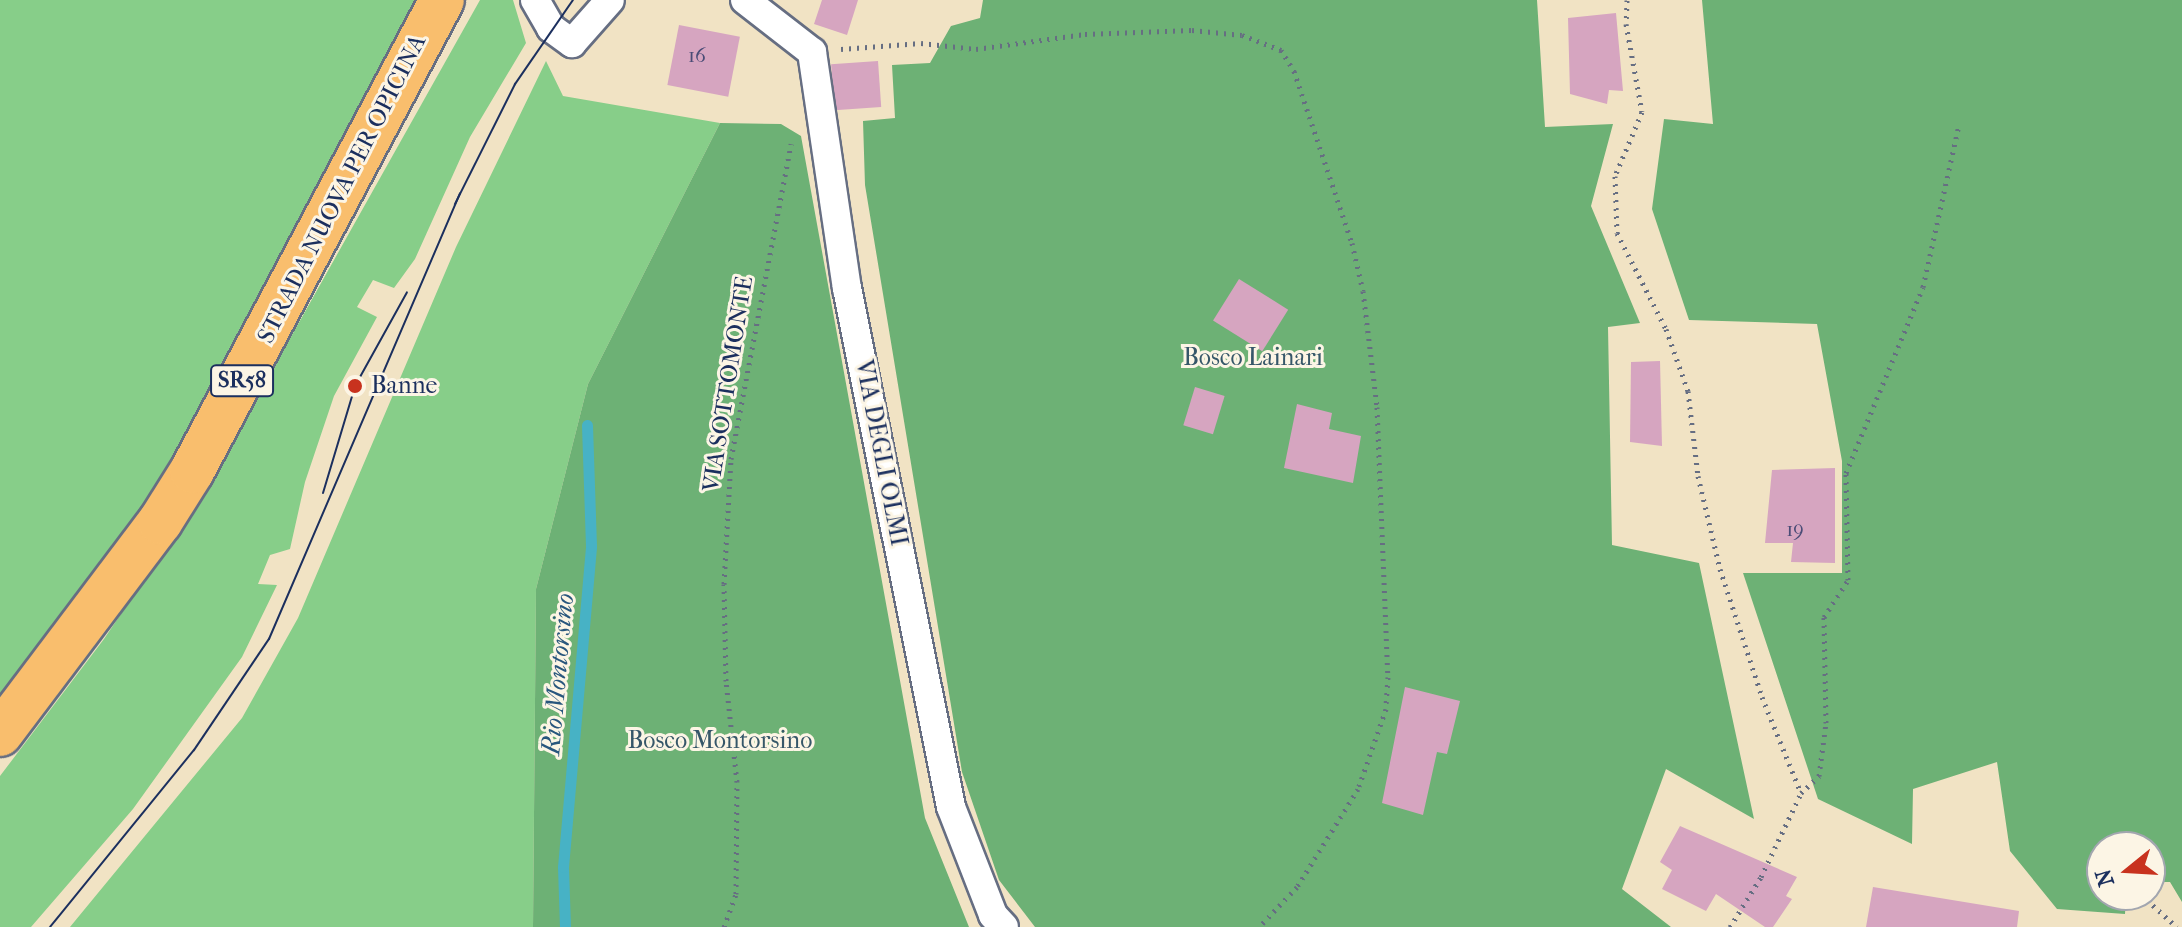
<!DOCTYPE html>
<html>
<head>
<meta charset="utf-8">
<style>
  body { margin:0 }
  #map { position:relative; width:2182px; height:927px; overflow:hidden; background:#f1e3c4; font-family:"IM FELL French Canon",serif }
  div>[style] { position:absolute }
  .green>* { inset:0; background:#87ce89 }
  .forest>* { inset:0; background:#6db175 }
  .stream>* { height:11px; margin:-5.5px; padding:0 5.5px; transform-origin:5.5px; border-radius:5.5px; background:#47b2c5 }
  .building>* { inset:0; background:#d6a5c0; transform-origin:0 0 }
  .path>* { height:5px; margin-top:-2.5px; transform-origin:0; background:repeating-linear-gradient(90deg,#666e82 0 2px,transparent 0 8px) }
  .roads { filter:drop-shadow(2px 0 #666e82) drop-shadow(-2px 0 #666e82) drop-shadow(0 2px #666e82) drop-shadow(0 -2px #666e82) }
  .street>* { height:28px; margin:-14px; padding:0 14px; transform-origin:14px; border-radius:14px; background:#fff }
  .primary>* { height:44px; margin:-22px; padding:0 22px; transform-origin:22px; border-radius:22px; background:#f9be6d }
  .tram>* { height:2px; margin:-1px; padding:0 1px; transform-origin:1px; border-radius:1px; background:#1b2f5e }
  .dots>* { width:22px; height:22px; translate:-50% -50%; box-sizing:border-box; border:4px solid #fcf5e5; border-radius:50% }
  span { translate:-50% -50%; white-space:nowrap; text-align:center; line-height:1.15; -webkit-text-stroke:6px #fcf5e5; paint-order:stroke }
  .number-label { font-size:20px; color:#4a4c76 }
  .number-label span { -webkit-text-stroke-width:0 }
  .shield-label span { padding:2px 6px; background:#fcf5e5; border:2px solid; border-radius:6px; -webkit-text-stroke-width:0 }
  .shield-label { font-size:22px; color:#1b2f5e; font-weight:700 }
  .street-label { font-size:24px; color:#1b2f5e }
  .park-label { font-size:24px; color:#365769 }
  .poi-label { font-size:24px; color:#1b2f5e }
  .left { translate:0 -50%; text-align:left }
  .water-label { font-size:26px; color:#28567d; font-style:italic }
  .north { position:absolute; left:2086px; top:831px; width:80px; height:80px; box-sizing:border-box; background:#fcf5e5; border:2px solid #a2a6af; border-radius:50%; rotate:252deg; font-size:22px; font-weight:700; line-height:32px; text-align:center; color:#1b2f5e }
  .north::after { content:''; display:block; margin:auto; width:28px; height:36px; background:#c8321e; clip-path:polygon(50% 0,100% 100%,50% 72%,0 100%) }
</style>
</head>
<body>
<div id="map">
  <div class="green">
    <i style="clip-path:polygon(0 0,415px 0,228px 367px,125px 535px,0 700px)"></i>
    <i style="clip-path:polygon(480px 0,513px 0,526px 43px,470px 137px,415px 259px,394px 288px,373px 280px,357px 307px,377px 317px,334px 396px,305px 482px,290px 549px,270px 555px,258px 584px,277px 585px,242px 657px,133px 809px,31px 927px,0 927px,0 776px,104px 639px,206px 488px)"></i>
    <i style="clip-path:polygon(546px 61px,563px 96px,720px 123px,588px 384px,536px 589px,533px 927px,70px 927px,242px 718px,298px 618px,456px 247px)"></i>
  </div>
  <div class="forest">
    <i style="clip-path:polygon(983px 0,1537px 0,1545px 127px,1613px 124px,1591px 206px,1640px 323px,1608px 327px,1612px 545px,1699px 563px,1754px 819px,1666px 769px,1622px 889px,1671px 927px,1035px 927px,999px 880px,962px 772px,865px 185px,863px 121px,895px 118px,892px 65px,930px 63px,951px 26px,980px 18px)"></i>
    <i style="clip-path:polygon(1702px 0,2182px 0,2182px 902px,2170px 882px,2150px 882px,2150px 847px,2102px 847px,2102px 895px,2126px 895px,2125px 914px,2057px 909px,2010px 851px,1997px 762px,1913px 789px,1912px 844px,1818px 799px,1743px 573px,1842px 573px,1842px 461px,1817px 324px,1689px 320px,1652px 209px,1664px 119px,1713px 124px)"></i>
    <i style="clip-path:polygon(720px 123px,781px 124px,801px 136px,925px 818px,969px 927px,533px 927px,536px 589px,588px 384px)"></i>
  </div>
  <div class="stream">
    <i style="left:565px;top:927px;width:60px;rotate:-91.9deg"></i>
    <i style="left:563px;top:867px;width:322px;rotate:-85deg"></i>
    <i style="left:591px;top:546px;width:121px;rotate:-91.9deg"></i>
  </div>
  <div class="building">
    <i style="clip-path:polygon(822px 0,858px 0,847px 35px,814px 24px)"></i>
    <i style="clip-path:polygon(1616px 13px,1623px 91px,1609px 90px,1607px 104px,1570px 94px,1568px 18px)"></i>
    <i style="left:679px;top:25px;width:62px;height:61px;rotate:11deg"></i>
    <i style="left:878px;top:61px;width:46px;height:47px;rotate:86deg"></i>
    <i style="left:1239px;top:279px;width:58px;height:49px;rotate:32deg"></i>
    <i style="clip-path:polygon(1660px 361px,1662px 446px,1630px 442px,1631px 362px)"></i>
    <i style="left:1195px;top:387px;width:31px;height:40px;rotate:17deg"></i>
    <i style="clip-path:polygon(1297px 404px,1332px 413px,1329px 429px,1361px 436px,1353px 483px,1284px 468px)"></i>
    <i style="clip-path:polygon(1835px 468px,1835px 563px,1791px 562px,1793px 543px,1765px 543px,1772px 470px)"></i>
    <i style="clip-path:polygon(1405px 687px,1460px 701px,1447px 754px,1437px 752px,1423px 815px,1382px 803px)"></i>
    <i style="clip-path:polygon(1680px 826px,1797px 877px,1786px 896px,1792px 899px,1773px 927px,1765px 927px,1716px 894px,1706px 911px,1662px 889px,1672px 870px,1660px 862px)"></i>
    <i style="clip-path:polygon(1873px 887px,2019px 911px,2017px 927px,1866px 927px)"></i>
  </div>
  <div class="path">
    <i style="left:1627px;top:0;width:24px;rotate:92deg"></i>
    <i style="left:1626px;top:24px;width:89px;rotate:79.7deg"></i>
    <i style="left:1642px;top:112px;width:69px;rotate:112.9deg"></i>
    <i style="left:1615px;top:176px;width:57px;rotate:88deg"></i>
    <i style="left:1617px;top:233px;width:108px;rotate:63deg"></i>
    <i style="left:1666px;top:329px;width:66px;rotate:70.5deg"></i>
    <i style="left:1688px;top:391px;width:86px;rotate:83.3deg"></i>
    <i style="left:1698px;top:476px;width:96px;rotate:76.7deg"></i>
    <i style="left:1720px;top:569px;width:135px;rotate:71.8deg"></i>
    <i style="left:1762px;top:697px;width:104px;rotate:67.9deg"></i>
    <i style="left:841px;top:49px;width:80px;rotate:-4.3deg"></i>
    <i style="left:921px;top:43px;width:55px;rotate:6.2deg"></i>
    <i style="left:976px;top:49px;width:110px;rotate:-7.8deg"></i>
    <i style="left:1085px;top:34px;width:107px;rotate:-2.1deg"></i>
    <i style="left:1192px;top:30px;width:50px;rotate:5.7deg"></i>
    <i style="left:1242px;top:35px;width:42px;rotate:21deg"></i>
    <i style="left:1281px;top:50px;width:25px;rotate:58deg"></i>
    <i style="left:1294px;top:71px;width:182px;rotate:71.4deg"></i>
    <i style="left:1352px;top:243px;width:49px;rotate:77.1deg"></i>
    <i style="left:1363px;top:291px;width:117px;rotate:83.1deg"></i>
    <i style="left:1377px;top:407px;width:270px;rotate:87.7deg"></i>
    <i style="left:1388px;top:677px;width:32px;rotate:94deg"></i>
    <i style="left:1386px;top:709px;width:85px;rotate:109.3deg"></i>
    <i style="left:1358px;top:789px;width:115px;rotate:121.9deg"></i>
    <i style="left:1297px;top:887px;width:55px;rotate:133.5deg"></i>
    <i style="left:2147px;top:900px;width:40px;rotate:42deg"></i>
    <i style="left:724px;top:927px;width:35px;rotate:-70deg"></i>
    <i style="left:736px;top:894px;width:112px;rotate:-89.5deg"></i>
    <i style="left:737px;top:782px;width:102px;rotate:-96.2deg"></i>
    <i style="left:726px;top:681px;width:97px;rotate:-91.2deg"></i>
    <i style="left:724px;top:584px;width:125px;rotate:-86.8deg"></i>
    <i style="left:731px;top:459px;width:321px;rotate:-79.2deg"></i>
    <i style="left:1730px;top:927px;width:59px;rotate:-58.2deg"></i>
    <i style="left:1761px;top:877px;width:93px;rotate:-64.5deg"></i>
    <i style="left:1801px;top:793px;width:25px;rotate:-43deg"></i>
    <i style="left:1819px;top:776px;width:53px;rotate:-82.5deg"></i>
    <i style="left:1826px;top:723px;width:106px;rotate:-91.1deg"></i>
    <i style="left:1824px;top:617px;width:44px;rotate:-57deg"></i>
    <i style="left:1848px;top:580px;width:107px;rotate:-91.1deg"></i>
    <i style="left:1846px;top:473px;width:201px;rotate:-67.5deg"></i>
    <i style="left:1923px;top:287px;width:167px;rotate:-77.5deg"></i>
  </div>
  <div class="roads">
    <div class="street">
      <i style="left:535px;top:0;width:32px;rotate:60deg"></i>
      <i style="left:551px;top:28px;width:26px;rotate:36deg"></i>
      <i style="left:572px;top:43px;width:57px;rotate:-48.5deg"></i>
      <i style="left:745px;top:0;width:85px;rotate:37.8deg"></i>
      <i style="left:812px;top:52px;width:239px;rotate:81.6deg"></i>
      <i style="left:847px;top:288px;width:529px;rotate:78.67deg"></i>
      <i style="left:951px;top:807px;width:116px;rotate:68.7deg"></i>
      <i style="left:993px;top:915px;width:16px;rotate:47deg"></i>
    </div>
    <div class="primary">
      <i style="left:0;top:734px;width:266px;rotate:-53deg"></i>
      <i style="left:160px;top:522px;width:60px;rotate:-57.9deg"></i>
      <i style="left:192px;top:471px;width:533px;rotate:-62.04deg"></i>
    </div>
  </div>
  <div class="tram">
    <i style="left:455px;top:204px;width:134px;rotate:-63.4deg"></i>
    <i style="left:515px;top:84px;width:102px;rotate:-55.4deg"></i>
    <i style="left:323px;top:493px;width:112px;rotate:-73.3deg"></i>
    <i style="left:355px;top:386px;width:107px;rotate:-61deg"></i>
    <i style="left:50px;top:927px;width:228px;rotate:-50.9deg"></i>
    <i style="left:194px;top:750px;width:134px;rotate:-56deg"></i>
    <i style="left:269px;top:639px;width:485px;rotate:-66.8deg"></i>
  </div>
  <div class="dots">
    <i style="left:355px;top:386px;background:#c8321e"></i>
  </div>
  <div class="number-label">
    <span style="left:697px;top:55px">16</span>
    <span style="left:1795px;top:529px">19</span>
  </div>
  <div class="shield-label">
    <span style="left:242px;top:381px">SR58</span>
  </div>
  <div class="street-label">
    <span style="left:342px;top:189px;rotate:-63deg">STRADA NUOVA PER OPICINA</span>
    <span style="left:728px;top:384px;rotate:-81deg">VIA SOTTOMONTE</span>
    <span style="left:881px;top:453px;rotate:79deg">VIA DEGLI OLMI</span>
  </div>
  <div class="park-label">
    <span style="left:1253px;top:358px">Bosco Lainari</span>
    <span style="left:720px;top:741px">Bosco Montorsino</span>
  </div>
  <div class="poi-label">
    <span class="left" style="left:371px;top:386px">Banne</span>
  </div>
  <div class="water-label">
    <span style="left:558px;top:674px;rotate:-85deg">Rio Montorsino</span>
  </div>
  <div class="north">N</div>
</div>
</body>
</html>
